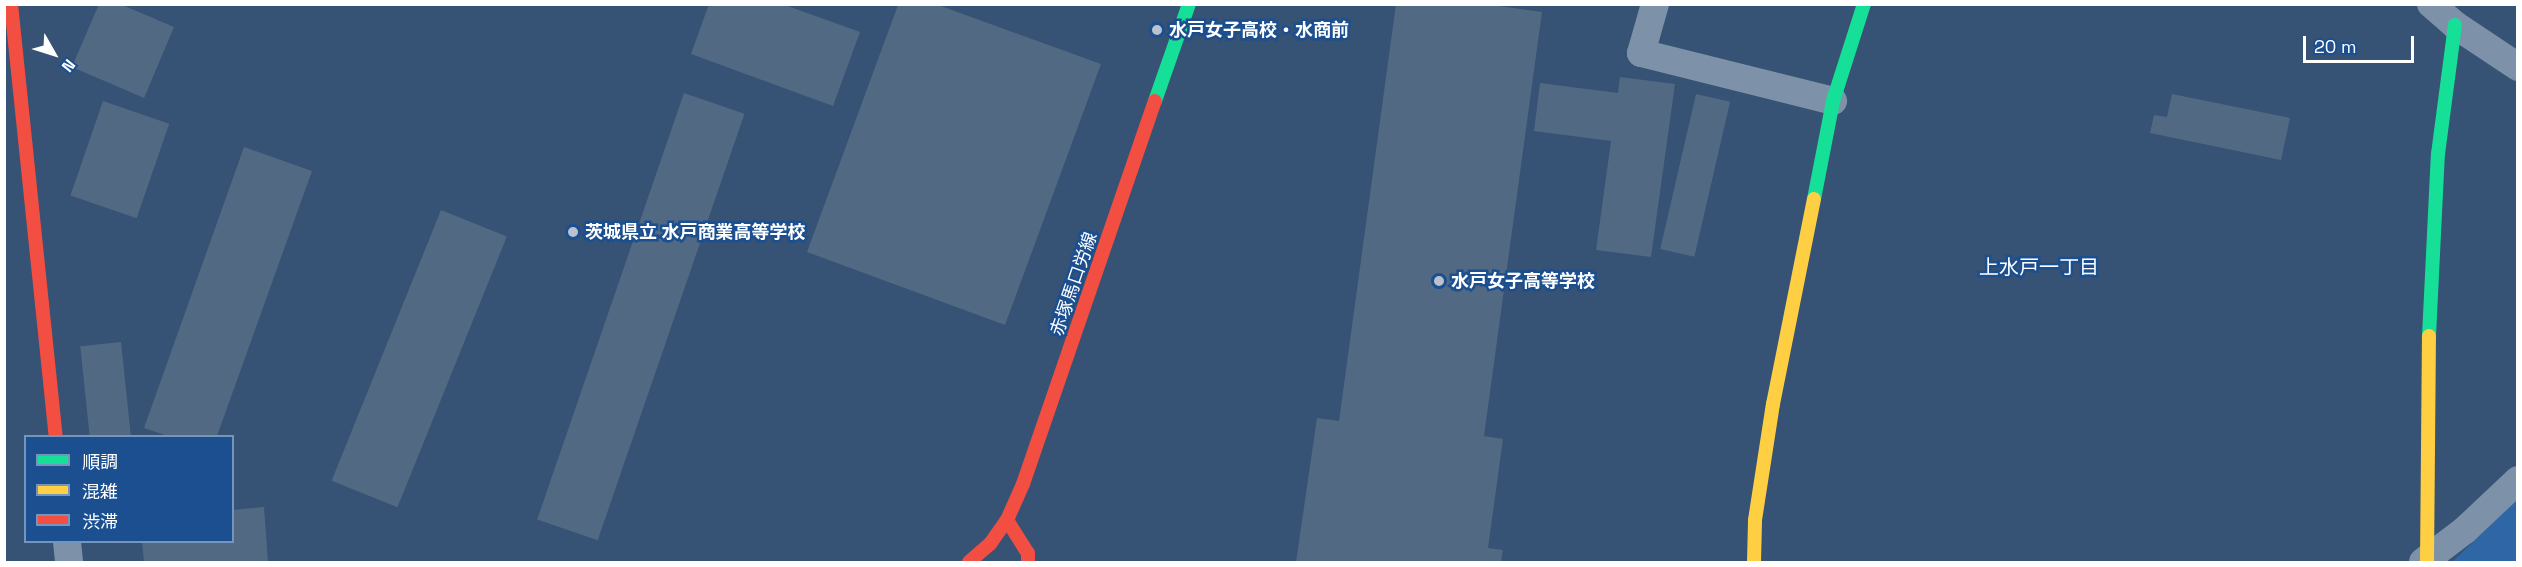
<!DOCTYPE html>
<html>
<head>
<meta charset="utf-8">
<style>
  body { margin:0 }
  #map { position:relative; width:2522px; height:567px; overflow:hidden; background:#365274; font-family:"Space Grotesk","Noto Sans JP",sans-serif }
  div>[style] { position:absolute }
  .green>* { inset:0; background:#2f66a5 }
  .building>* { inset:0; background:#526984; transform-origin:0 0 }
  .street>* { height:28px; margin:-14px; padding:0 14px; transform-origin:14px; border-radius:14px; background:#7d92a8 }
  .fast>* { height:14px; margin:-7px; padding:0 7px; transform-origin:7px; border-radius:7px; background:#16e098 }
  .slow>* { height:14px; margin:-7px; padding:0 7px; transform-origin:7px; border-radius:7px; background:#ffcf43 }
  .jam>* { height:14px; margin:-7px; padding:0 7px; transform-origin:7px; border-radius:7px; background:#f24e42 }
  .dots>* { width:16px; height:16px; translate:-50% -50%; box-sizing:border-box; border:3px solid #1b4f8f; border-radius:50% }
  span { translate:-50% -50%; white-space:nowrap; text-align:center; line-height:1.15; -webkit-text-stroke:5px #1b4f8f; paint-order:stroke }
  .poi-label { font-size:18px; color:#fff; font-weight:700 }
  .left { translate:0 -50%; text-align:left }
  .street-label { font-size:18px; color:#fff }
  .neighbourhood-label { font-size:20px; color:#fff }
  .frame { position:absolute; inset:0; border:6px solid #fff; pointer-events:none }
  .legend { position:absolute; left:24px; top:435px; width:210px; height:108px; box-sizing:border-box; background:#1b4f8f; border:2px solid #7695bc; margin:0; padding:8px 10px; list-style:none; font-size:18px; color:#fff }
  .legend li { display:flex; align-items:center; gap:12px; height:30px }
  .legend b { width:30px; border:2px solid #7695bc }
  .north { position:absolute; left:24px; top:24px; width:60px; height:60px; -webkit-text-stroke:4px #1b4f8f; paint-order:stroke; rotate:129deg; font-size:16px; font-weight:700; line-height:24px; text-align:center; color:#fff }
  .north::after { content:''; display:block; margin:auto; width:21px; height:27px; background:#fff; clip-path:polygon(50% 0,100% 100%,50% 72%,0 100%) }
  .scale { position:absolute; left:2303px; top:36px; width:111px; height:27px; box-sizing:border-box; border:3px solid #fff; border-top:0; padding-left:8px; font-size:18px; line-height:21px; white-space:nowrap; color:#fff; -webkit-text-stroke:4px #1b4f8f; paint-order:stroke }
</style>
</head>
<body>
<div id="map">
  <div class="green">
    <i style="clip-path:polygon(2517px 500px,2517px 562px,2452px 562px)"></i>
  </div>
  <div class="building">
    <i style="clip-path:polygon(99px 4px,120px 4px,174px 27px,144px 98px,72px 67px)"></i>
    <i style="clip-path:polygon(709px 4px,782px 4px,860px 32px,833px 106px,691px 54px)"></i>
    <i style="clip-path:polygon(1396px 4px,1484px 4px,1542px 12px,1484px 436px,1503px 439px,1488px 548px,1503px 550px,1501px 562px,1296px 562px,1317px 418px,1339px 421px)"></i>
    <i style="clip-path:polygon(898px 5px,938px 5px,1101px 64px,1005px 325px,807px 252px)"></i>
    <i style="clip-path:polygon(1620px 77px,1675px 84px,1651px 257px,1596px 250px,1611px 141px,1534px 131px,1540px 83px,1618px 93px)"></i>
    <i style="left:684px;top:93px;width:64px;height:451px;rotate:19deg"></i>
    <i style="left:1696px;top:94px;width:35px;height:159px;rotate:13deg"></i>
    <i style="clip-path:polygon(2172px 94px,2290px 118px,2281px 160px,2150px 133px,2154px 115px,2167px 117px)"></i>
    <i style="left:103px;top:101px;width:70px;height:100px;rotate:19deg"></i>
    <i style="clip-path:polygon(244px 147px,312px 171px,217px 436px,168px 436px,144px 428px)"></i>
    <i style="left:441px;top:210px;width:71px;height:292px;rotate:22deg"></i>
    <i style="left:121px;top:342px;width:95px;height:41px;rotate:84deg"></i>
    <i style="clip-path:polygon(264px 507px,268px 562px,144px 562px,142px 542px,232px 542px,232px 510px)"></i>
  </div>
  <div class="street">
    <i style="left:1655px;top:4px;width:51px;rotate:105.9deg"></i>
    <i style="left:1641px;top:53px;width:198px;rotate:14deg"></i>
    <i style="left:2431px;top:4px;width:32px;rotate:41deg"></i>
    <i style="left:2455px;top:25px;width:76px;rotate:33.7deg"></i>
    <i style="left:67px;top:542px;width:20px;rotate:84deg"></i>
    <i style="left:2423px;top:562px;width:53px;rotate:-37.3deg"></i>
    <i style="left:2465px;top:530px;width:73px;rotate:-43.3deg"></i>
  </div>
  <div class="fast">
    <i style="left:1155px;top:101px;width:103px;rotate:-70.7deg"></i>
    <i style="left:1814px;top:199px;width:100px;rotate:-79deg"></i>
    <i style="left:1833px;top:101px;width:102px;rotate:-72.3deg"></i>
    <i style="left:2429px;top:336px;width:182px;rotate:-87.2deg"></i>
    <i style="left:2438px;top:154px;width:130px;rotate:-82.5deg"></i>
  </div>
  <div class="slow">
    <i style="left:1754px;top:562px;width:42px;rotate:-88.6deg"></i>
    <i style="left:1755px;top:520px;width:117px;rotate:-81.2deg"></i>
    <i style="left:1773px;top:404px;width:209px;rotate:-78.7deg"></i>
    <i style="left:2427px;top:562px;width:226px;rotate:-89.5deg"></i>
  </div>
  <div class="jam">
    <i style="left:11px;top:4px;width:434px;rotate:84.1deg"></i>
    <i style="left:1007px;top:520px;width:39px;rotate:58deg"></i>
    <i style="left:1028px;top:553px;width:9px;rotate:90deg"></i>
    <i style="left:969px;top:562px;width:28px;rotate:-41deg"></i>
    <i style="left:990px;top:544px;width:29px;rotate:-55deg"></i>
    <i style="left:1007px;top:520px;width:39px;rotate:-66deg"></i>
    <i style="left:1023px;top:484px;width:405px;rotate:-71deg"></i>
  </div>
  <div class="dots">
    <i style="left:1157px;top:30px;background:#b9c2ce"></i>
    <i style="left:573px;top:232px;background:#b9c2ce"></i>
    <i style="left:1439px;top:281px;background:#b9c2ce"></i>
  </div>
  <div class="poi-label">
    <span class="left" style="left:1169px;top:30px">水戸女子高校・水商前</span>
    <span class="left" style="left:585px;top:232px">茨城県立 水戸商業高等学校</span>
    <span class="left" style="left:1451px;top:281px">水戸女子高等学校</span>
  </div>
  <div class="street-label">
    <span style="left:1074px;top:284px;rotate:-71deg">赤塚馬口労線</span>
  </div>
  <div class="neighbourhood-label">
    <span style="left:2039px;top:267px">上水戸一丁目</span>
  </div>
  <div class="frame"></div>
  <ul class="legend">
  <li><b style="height:8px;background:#16e098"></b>順調</li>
  <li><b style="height:8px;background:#ffcf43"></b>混雑</li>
  <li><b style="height:8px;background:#f24e42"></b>渋滞</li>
  </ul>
  <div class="north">N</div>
  <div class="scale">20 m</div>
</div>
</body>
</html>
